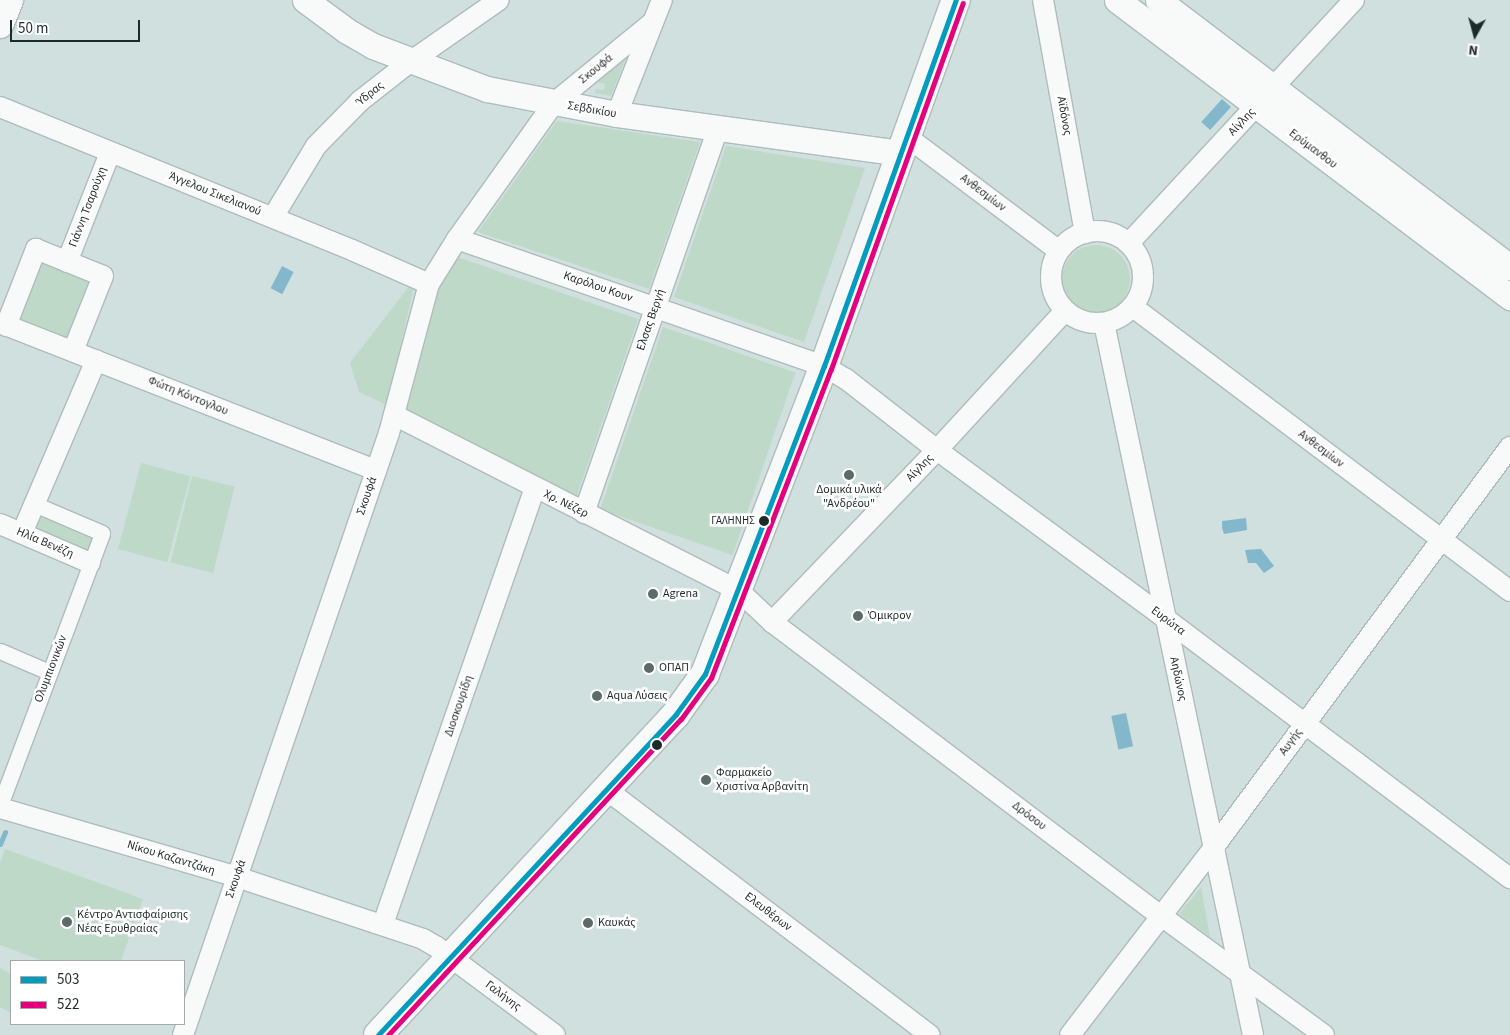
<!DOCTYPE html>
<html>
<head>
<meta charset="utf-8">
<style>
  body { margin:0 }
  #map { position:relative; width:1510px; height:1035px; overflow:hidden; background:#cfe0de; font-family:"Source Sans 3",sans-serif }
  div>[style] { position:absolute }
  .green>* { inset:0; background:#bfd9c9; transform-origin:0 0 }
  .round { border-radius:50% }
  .water>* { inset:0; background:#83b7cc; transform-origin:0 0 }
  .stream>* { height:5px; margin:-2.5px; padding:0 2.5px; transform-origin:2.5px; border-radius:2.5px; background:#83b7cc }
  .roads { filter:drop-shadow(1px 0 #aebcbb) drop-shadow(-1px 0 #aebcbb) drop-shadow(0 1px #aebcbb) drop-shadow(0 -1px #aebcbb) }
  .pedestrian>* { height:15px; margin:-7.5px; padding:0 7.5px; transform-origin:7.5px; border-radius:7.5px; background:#f8fafa }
  .minor>* { height:20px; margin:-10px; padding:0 10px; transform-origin:10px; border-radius:10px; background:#f8fafa }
  .minor>.ring { margin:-10px; padding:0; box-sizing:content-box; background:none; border:20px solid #f8fafa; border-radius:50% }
  .tertiary>* { height:25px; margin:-12.5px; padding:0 12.5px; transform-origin:12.5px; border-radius:12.5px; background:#f8fafa }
  .secondary>* { height:28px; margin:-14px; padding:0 14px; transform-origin:14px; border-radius:14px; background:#f8fafa }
  .bus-1>* { height:5px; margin:-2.5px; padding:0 2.5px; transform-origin:2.5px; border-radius:2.5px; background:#039cbe }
  .bus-2>* { height:5px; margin:-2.5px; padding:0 2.5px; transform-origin:2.5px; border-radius:2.5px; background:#e5007d }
  .dots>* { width:14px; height:14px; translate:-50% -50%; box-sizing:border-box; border:2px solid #fff; border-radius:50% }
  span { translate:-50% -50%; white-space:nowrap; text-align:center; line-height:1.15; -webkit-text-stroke:5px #fff; paint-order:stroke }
  .bus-label { font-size:11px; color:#1e2a29 }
  .right { translate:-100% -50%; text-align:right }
  .street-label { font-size:12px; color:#1e2a29 }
  .poi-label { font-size:12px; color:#1e2a29 }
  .left { translate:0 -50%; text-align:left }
  .legend { position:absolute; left:10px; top:960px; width:175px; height:65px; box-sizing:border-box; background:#fff; border:1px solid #a5aaa9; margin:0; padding:6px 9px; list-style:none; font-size:15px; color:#1e2a29 }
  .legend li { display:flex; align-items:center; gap:10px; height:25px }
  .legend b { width:25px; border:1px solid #a5aaa9 }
  .north { position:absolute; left:1450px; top:10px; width:50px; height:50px; -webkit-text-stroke:4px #fff; paint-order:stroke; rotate:187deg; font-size:14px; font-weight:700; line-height:20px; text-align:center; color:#1e2a29 }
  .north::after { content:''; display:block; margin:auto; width:18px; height:22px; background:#1e2a29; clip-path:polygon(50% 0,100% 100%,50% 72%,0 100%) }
  .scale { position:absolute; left:10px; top:20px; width:130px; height:22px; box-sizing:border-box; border:2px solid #1e2a29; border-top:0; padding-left:6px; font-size:15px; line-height:18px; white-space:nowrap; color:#1e2a29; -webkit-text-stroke:4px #fff; paint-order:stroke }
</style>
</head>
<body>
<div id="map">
  <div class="green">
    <i style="clip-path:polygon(625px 60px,611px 96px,595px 93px,596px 89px,604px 90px,605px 84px,597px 82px,589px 89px,588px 88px)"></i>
    <i style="clip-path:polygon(557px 121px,700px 142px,649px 289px,478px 232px)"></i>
    <i style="clip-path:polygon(726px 146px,865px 168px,804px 342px,674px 297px)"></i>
    <i class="round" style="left:1062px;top:245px;width:68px;height:68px"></i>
    <i style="left:39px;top:255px;width:61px;height:69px;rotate:22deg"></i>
    <i style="clip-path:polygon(457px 257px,638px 319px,576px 498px,406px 411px,436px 288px)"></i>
    <i style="clip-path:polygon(410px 285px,414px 287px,387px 405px,359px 392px,350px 363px)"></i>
    <i style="left:663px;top:327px;width:140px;height:193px;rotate:19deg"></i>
    <i style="left:141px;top:463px;width:51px;height:89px;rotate:15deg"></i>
    <i style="left:192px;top:476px;width:44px;height:89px;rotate:14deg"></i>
    <i style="clip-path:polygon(44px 513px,88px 530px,93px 539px,89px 552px,31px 530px,35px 514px)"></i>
    <i style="clip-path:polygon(5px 849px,143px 899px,121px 961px,43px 961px,0 945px,0 863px)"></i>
    <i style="clip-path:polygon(1201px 887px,1210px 937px,1179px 914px)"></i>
    <i style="clip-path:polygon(0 968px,11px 974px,11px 1013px,0 1007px)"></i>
  </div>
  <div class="water">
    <i style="left:1222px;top:99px;width:12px;height:31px;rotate:42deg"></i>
    <i style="left:282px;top:266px;width:13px;height:25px;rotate:27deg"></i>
    <i style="clip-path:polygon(1246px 518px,1247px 530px,1224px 534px,1222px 528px,1222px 521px)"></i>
    <i style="clip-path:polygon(1261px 549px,1274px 566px,1264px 573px,1256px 563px,1248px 563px,1245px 550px)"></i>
    <i style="left:1126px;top:713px;width:34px;height:15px;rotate:78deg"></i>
  </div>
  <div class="stream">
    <i style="left:0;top:844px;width:13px;rotate:-67deg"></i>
  </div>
  <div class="roads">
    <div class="pedestrian">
      <i style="left:0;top:651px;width:53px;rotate:23.2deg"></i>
      <i style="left:0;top:805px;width:290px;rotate:-69.4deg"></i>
      <i style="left:102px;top:533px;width:74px;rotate:-156.9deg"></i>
    </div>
    <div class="minor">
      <i style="left:1043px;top:0;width:237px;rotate:79.8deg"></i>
      <i style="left:0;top:107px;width:380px;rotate:22.1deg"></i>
      <i style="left:352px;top:250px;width:84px;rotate:23.8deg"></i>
      <i style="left:617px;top:114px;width:123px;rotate:-68.5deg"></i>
      <i style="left:906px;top:136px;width:191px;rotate:36.9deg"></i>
      <i style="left:273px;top:217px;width:83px;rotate:-58.8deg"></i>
      <i style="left:316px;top:146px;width:63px;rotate:-45.6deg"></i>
      <i style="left:360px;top:101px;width:63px;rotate:-38deg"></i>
      <i style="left:410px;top:62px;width:108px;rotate:-34.9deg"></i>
      <i class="ring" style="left:1051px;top:231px;width:72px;height:72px"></i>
      <i style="left:457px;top:239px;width:388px;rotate:19.1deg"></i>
      <i style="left:824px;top:366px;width:26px;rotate:31deg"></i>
      <i style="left:846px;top:379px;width:115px;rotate:38deg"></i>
      <i style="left:937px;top:450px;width:285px;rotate:36.4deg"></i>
      <i style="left:1166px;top:619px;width:431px;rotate:37deg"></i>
      <i style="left:1129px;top:243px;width:331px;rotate:-47.2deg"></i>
      <i style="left:67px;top:262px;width:117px;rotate:-68.5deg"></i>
      <i style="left:1133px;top:307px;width:472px;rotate:37deg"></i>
      <i style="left:0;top:323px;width:404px;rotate:21.4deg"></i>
      <i style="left:1104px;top:323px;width:727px;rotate:78.18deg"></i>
      <i style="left:6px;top:326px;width:83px;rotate:-68.7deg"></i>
      <i style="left:36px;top:249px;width:72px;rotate:21.9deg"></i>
      <i style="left:103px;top:276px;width:81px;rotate:111.8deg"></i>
      <i style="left:394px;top:415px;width:386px;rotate:27deg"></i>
      <i style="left:738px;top:590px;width:47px;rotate:43.3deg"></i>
      <i style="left:772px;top:622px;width:486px;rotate:37.1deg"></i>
      <i style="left:1160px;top:915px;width:203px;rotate:36.2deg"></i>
      <i style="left:584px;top:513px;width:408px;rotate:-70.8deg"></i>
      <i style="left:0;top:524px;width:98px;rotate:23.4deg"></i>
      <i style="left:22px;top:533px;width:188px;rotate:-66.8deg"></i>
      <i style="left:772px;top:622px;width:238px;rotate:-46.2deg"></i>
      <i style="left:937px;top:450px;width:189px;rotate:-47.4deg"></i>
      <i style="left:607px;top:790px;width:405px;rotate:37.2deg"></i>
      <i style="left:0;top:808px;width:247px;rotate:16.2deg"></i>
      <i style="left:237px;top:877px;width:196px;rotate:18.4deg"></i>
      <i style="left:423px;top:939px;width:16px;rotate:30deg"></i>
      <i style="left:437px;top:947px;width:147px;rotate:36.7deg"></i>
      <i style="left:383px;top:924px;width:462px;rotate:-70.8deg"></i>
      <i style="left:183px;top:1035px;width:636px;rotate:-71.11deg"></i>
      <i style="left:389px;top:433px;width:154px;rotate:-75deg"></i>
      <i style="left:429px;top:284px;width:53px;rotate:-58.1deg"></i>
      <i style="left:457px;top:239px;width:167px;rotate:-54.5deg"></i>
      <i style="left:554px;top:103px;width:128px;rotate:-39.3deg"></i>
      <i style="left:1070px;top:1035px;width:237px;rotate:-52.5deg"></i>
      <i style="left:1214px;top:847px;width:498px;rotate:-53.5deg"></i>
    </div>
    <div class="tertiary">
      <i style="left:305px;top:0;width:52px;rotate:36.4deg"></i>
      <i style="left:347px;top:31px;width:30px;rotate:30deg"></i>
      <i style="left:373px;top:46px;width:122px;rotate:20.7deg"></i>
      <i style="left:487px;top:89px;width:132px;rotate:10.9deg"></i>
      <i style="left:617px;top:114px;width:286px;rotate:7.8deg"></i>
      <i style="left:1117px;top:0;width:493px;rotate:37.1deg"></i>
      <i style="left:1158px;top:0;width:442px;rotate:37.2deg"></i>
      <i style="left:0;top:25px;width:27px;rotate:-68deg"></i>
    </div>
    <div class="secondary">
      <i style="left:378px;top:1035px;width:438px;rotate:-47.1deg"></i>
      <i style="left:676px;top:714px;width:49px;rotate:-54.1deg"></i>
      <i style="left:705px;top:674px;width:330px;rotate:-68.9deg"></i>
      <i style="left:824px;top:366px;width:389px;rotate:-70.2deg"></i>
    </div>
  </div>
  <div class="bus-1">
    <i style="left:378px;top:1035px;width:438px;rotate:-47.1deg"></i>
    <i style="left:676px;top:714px;width:49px;rotate:-54.1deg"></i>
    <i style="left:705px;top:674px;width:330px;rotate:-68.9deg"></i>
    <i style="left:824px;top:366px;width:389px;rotate:-70.2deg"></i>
  </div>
  <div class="bus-2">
    <i style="left:388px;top:1035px;width:431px;rotate:-47.2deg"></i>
    <i style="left:681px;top:719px;width:51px;rotate:-53.8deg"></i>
    <i style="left:711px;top:678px;width:331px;rotate:-68.8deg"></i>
    <i style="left:831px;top:369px;width:389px;rotate:-70.2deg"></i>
  </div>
  <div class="dots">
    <i style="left:849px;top:475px;background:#5c6a68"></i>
    <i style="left:764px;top:521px;background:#1e2a29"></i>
    <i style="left:653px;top:594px;background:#5c6a68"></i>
    <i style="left:858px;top:616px;background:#5c6a68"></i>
    <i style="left:649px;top:668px;background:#5c6a68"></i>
    <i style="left:597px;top:696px;background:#5c6a68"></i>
    <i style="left:657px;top:745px;background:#1e2a29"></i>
    <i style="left:706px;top:780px;background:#5c6a68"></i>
    <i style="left:67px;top:922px;background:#5c6a68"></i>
    <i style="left:588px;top:923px;background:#5c6a68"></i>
  </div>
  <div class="bus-label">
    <span class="right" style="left:755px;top:521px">ΓΑΛΗΝΗΣ</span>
  </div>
  <div class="street-label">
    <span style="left:596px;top:69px;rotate:-39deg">Σκουφά</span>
    <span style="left:370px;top:94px;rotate:-39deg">Ύδρας</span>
    <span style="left:592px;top:110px;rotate:10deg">Σεβδικίου</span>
    <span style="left:1064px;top:116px;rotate:80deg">Αϊδόνος</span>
    <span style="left:1242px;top:122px;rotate:-47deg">Αίγλης</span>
    <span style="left:1313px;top:149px;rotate:37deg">Ερύμανθου</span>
    <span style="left:983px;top:193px;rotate:37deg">Ανθεσμίων</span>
    <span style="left:215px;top:194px;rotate:22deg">Άγγελου Σικελιανού</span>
    <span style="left:88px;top:207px;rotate:-69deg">Γιάννη Τσαρούχη</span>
    <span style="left:598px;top:287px;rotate:19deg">Καρόλου Κουν</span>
    <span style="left:651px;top:320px;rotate:-71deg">Ελσας Βεργή</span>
    <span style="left:188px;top:396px;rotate:22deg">Φώτη Κόντογλου</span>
    <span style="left:1321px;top:449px;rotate:37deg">Ανθεσμίων</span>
    <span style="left:920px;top:468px;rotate:-46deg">Αίγλης</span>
    <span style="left:367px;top:496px;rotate:-71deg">Σκουφά</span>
    <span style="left:566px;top:504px;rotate:26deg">Χρ. Νέζερ</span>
    <span style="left:45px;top:543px;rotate:23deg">Ηλία Βενέζη</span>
    <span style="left:1168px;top:621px;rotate:37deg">Ευρώτα</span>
    <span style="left:51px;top:669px;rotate:-69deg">Ολυμπιονικών</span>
    <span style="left:1178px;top:679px;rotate:78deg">Αηδώνος</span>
    <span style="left:459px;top:706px;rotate:-71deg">Διοσκουρίδη</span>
    <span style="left:1291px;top:742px;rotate:-54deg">Αυγής</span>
    <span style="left:1029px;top:816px;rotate:37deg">Δρόσου</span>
    <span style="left:171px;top:858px;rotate:17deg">Νίκου Καζαντζάκη</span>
    <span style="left:236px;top:879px;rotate:-71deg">Σκουφά</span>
    <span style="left:768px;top:912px;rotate:37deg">Ελευθέρων</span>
    <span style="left:503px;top:996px;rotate:37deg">Γαλήνης</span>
  </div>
  <div class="poi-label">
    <span style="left:849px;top:497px">Δομικά υλικά<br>"Ανδρέου"</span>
    <span class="left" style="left:663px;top:594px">Agrena</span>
    <span class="left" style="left:868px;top:616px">Όμικρον</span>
    <span class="left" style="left:659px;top:668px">ΟΠΑΠ</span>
    <span class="left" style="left:607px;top:696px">Aqua Λύσεις</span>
    <span class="left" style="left:716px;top:780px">Φαρμακείο<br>Χριστίνα Αρβανίτη</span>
    <span class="left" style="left:77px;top:922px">Κέντρο Αντισφαίρισης<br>Νέας Ερυθραίας</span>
    <span class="left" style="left:598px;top:923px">Καυκάς</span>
  </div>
  <ul class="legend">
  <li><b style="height:6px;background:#039cbe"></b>503</li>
  <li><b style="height:6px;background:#e5007d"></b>522</li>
  </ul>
  <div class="north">N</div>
  <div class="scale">50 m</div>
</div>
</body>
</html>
